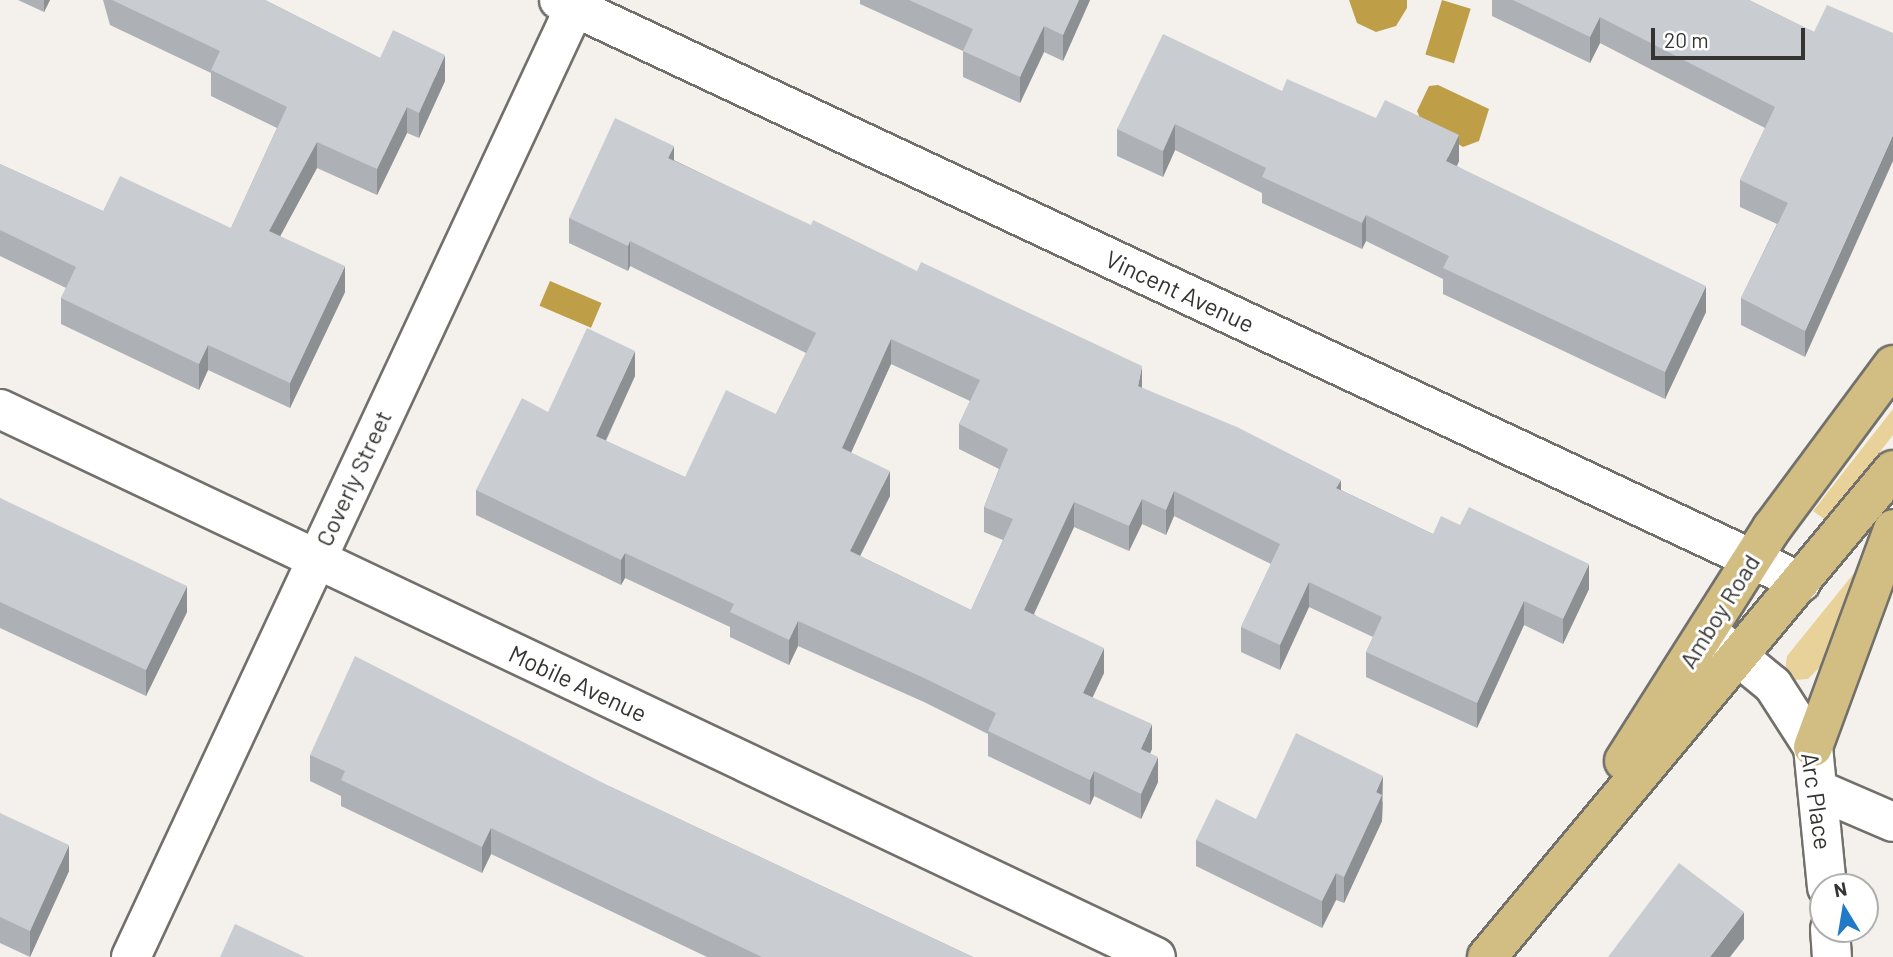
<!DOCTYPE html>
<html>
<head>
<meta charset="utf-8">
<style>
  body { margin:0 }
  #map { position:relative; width:1893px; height:957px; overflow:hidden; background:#f4f1ec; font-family:Barlow,sans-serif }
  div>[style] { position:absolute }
  .green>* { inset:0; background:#e8d29a }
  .water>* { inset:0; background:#be9e47; transform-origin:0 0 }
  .roads { filter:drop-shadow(2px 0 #72706b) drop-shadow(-2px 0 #72706b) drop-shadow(0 2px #72706b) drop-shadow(0 -2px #72706b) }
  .minor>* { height:38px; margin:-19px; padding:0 19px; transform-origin:19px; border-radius:19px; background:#fff }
  .major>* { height:38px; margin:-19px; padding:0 19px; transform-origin:19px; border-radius:19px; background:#d2be82 }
  .wall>* { inset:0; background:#adb0b5 }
  .shaded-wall>* { inset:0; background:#8d9093 }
  .building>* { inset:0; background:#c9cdd2 }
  span { translate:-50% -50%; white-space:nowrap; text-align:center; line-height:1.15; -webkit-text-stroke:6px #fff; paint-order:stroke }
  .street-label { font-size:24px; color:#353432 }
  .north { position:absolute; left:1809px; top:873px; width:70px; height:70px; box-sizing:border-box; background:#fff; border:2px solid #aeaead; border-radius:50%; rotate:349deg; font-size:19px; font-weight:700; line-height:28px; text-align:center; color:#353432 }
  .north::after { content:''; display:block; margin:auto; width:24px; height:32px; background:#207ac7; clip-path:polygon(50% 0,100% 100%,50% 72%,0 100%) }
  .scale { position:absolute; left:1651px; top:28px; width:154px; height:32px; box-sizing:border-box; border:4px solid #353432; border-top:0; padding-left:9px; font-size:21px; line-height:24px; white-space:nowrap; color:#353432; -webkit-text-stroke:5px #fff; paint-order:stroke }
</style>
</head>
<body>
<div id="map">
  <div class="green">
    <i style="clip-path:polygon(1893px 409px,1893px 435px,1827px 521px,1813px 511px)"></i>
    <i style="clip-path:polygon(1859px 567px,1820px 667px,1808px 679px,1793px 680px,1785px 669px,1787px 656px)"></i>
  </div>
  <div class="water">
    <i style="clip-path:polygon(1349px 0,1407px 0,1407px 8px,1396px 26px,1376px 32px,1357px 23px)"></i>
    <i style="left:1442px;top:0;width:30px;height:57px;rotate:17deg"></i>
    <i style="clip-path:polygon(1438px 85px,1489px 109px,1479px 141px,1463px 147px,1421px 120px,1417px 111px,1429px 86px)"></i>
    <i style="left:550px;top:281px;width:56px;height:27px;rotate:23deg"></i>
  </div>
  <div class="roads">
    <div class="minor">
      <i style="left:559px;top:0;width:1372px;rotate:25.11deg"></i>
      <i style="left:0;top:409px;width:1279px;rotate:25.36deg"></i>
      <i style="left:1707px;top:631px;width:85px;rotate:39.3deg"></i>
      <i style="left:1773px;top:685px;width:74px;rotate:57.2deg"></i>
      <i style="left:1813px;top:747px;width:141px;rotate:84.3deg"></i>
      <i style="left:1821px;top:791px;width:78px;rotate:23.3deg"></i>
      <i style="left:1830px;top:929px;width:28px;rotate:86deg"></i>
      <i style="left:131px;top:957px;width:1056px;rotate:-64.96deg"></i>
    </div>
    <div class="major">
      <i style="left:1813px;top:747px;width:232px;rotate:-69.8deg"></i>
      <i style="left:1624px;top:761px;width:276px;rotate:-57.6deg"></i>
      <i style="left:1772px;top:528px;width:203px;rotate:-53.4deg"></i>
      <i style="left:1487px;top:957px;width:634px;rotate:-50.18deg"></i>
    </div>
  </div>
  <div class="wall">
    <i style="clip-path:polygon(18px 0,50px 0,44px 12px)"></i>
    <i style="clip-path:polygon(103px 0,265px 0,380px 58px,445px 81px,419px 138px,407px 133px,377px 195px,317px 168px,280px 236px,345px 292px,290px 408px,208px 370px,199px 390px,61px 324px,61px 298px,66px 288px,0 256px,0 164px,103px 211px,231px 228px,277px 128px,211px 96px,211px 73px,110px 25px)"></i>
    <i style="clip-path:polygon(860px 0,1090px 0,1063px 61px,1044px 52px,1020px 103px,963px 77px,963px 51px,860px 4px)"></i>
    <i style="clip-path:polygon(1492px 0,1749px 0,1814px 32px,1805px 357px,1741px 325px,1741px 298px,1777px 224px,1740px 207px,1740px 180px,1765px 128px,1600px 43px,1590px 63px,1492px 16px)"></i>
    <i style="clip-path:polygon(1282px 91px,1459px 161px,1457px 166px,1706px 312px,1665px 399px,1443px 294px,1443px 279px,1366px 241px,1362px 249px,1262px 203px,1262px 193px,1175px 150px,1163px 177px,1117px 156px,1117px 129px)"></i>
    <i style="clip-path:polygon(evenodd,674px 160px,1142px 388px,1341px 490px,1433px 534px,1589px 589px,1563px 644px,1524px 625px,1477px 728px,1366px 677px,1366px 652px,1373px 637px,1309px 607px,1280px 670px,1241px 652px,1241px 627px,1271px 564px,1174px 516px,1166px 535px,1142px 524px,1129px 551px,1074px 527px,1034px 614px,1104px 673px,1092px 697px,1152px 749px,1150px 753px,1158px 782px,1141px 819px,1094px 796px,1090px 805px,988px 756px,988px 734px,924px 702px,798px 646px,789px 665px,730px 637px,730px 627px,625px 578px,621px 585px,476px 515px,476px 490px,548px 412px,635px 376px,606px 441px,685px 477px,776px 414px,806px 353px,630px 266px,628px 271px,569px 243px,569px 218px,674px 160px,891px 364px,970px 401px,959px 424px,959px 449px,999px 469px,984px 507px,984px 532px,1003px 540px,971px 610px,860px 556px,890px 496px,851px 452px,891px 364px)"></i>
    <i style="clip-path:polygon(0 498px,187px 612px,146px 696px,0 628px)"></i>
    <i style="clip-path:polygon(310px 755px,609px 786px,973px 957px,707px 957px,491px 854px,482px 873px,341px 806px,341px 796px,310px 781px)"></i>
    <i style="clip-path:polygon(1383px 802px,1382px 821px,1344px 903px,1336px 900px,1322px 928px,1196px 866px,1196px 840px,1256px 819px)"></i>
    <i style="clip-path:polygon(0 813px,69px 871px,30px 957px,0 943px)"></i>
  </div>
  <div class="shaded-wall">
    <i style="clip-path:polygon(44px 0,50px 0,44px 12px)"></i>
    <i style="clip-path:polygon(1079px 0,1090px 0,1063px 61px,1063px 35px)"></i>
    <i style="clip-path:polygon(1600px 17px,1600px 43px,1590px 63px,1590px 37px)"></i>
    <i style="clip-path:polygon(1044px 26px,1044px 52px,1020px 103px,1020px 77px)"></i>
    <i style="clip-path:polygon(445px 55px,445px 81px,419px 138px,419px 113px)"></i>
    <i style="clip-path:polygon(407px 107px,407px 133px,377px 195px,377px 169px)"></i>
    <i style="clip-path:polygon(1175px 124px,1175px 150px,1163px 177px,1163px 151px)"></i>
    <i style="clip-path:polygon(1459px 135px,1459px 161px,1446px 187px,1446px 161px)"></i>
    <i style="clip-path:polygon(1893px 135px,1893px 161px,1805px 357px,1805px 331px)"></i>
    <i style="clip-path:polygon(317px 142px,317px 168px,269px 257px,269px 231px)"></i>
    <i style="clip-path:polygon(674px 146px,674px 170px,668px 158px)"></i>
    <i style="clip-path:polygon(1366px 215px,1366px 241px,1362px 249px,1362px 223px)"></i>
    <i style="clip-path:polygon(630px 241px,630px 266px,628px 271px,628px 246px)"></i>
    <i style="clip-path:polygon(345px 266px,345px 292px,290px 408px,290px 383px)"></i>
    <i style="clip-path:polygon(1706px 286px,1706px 312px,1665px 399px,1665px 372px)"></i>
    <i style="clip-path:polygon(891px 339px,891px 364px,842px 473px,842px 448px)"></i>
    <i style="clip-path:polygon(208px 345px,208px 370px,199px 390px,199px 364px)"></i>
    <i style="clip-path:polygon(635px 351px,635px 376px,596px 461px,596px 436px)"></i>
    <i style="clip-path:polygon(1142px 366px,1142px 391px,1138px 386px)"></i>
    <i style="clip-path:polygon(890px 471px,890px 496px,850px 576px,850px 551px)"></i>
    <i style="clip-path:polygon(1341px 480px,1341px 505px,1336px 488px)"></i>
    <i style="clip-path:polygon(1174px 491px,1174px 516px,1166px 535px,1166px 510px)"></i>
    <i style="clip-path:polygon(1142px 499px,1142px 524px,1129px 551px,1129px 526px)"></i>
    <i style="clip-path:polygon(1074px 502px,1074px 527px,1024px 635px,1024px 610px)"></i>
    <i style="clip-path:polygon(625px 553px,625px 578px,621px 585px,621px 560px)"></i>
    <i style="clip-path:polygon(1589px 564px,1589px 589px,1563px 644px,1563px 619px)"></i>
    <i style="clip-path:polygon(1309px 582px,1309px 607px,1280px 670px,1280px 645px)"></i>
    <i style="clip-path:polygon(187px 586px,187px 612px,146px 696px,146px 670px)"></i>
    <i style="clip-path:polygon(1524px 601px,1524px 625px,1477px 728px,1477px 703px)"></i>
    <i style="clip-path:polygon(798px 621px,798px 646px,789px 665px,789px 640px)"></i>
    <i style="clip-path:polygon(1104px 648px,1104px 673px,1083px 718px,1083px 693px)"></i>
    <i style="clip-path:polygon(1152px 724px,1152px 749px,1141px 774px,1141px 749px)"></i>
    <i style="clip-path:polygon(1158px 757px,1158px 782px,1141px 819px,1141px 794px)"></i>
    <i style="clip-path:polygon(1094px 771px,1094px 796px,1090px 805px,1090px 780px)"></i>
    <i style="clip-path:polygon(1383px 776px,1382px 821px,1344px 903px,1344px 877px,1376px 792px)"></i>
    <i style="clip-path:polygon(491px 828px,491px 854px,482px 873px,482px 847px)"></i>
    <i style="clip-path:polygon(69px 845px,69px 871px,30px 957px,30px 931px)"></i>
    <i style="clip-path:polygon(1336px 873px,1336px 900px,1322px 928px,1322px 901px)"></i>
    <i style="clip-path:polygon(1744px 912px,1744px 939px,1730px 957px,1710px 957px)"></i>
  </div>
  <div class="building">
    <i style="clip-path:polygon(112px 0,265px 0,380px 58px,393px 30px,445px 55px,419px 113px,407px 107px,377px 169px,317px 142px,269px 231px,345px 266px,290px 383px,208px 345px,199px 364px,61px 298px,76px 267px,0 230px,0 164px,103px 211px,120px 176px,231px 228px,287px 107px,211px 70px,220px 51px)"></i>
    <i style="clip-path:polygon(909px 0,1079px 0,1063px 35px,1044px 26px,1020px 77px,963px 51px,973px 29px)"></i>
    <i style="clip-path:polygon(1513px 0,1749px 0,1814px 32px,1827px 5px,1893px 33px,1893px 135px,1805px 331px,1741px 298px,1788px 203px,1740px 180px,1775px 107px,1600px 17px,1590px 37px)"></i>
    <i style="clip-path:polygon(1163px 34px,1282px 91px,1287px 79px,1376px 118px,1385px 100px,1459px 135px,1446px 161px,1706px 286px,1665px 372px,1443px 268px,1449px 256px,1366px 215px,1362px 223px,1262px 177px,1266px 168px,1175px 124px,1163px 151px,1117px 129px)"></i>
    <i style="clip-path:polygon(evenodd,615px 118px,674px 146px,668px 158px,811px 225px,813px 220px,917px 271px,921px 262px,1142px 366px,1138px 386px,1237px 427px,1341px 480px,1336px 488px,1433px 534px,1441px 516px,1460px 525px,1469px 507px,1589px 564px,1563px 619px,1524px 601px,1477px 703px,1366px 652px,1382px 617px,1309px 582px,1280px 645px,1241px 627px,1280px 544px,1174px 491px,1166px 510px,1142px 499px,1129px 526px,1074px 502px,1024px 610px,1104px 648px,1083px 693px,1152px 724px,1141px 749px,1158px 757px,1141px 794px,1094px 771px,1090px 780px,988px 731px,996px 713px,924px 678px,798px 621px,789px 640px,730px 612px,734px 604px,625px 553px,621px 560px,476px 490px,522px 398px,548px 412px,587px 328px,635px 351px,596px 436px,685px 477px,726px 390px,776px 414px,816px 333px,630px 241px,628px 246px,569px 218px,615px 118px,891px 339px,980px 380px,959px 424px,1008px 449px,984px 507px,1013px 519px,971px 610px,850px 551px,890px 471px,842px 448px,891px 339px)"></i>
    <i style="clip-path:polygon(0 498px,187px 586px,146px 670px,0 602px)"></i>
    <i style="clip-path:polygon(355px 656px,609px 786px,973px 957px,762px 957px,491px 828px,482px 847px,341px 780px,345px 771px,310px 755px)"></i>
    <i style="clip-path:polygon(1296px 733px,1383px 776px,1376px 792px,1382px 795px,1344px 877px,1336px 873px,1322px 901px,1196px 840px,1216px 799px,1256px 819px)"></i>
    <i style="clip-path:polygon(0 813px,69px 845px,30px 931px,0 917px)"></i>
    <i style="clip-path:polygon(1679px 863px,1744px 912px,1710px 957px,1608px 957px)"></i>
    <i style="clip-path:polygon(235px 924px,305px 957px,220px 957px)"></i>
  </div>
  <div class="street-label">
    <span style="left:1180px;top:291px;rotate:25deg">Vincent Avenue</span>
    <span style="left:353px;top:478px;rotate:-65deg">Coverly Street</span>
    <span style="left:1719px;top:611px;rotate:-58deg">Amboy Road</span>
    <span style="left:578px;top:683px;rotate:25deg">Mobile Avenue</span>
    <span style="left:1817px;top:801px;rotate:82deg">Arc Place</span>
  </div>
  <div class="north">N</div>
  <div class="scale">20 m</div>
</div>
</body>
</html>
